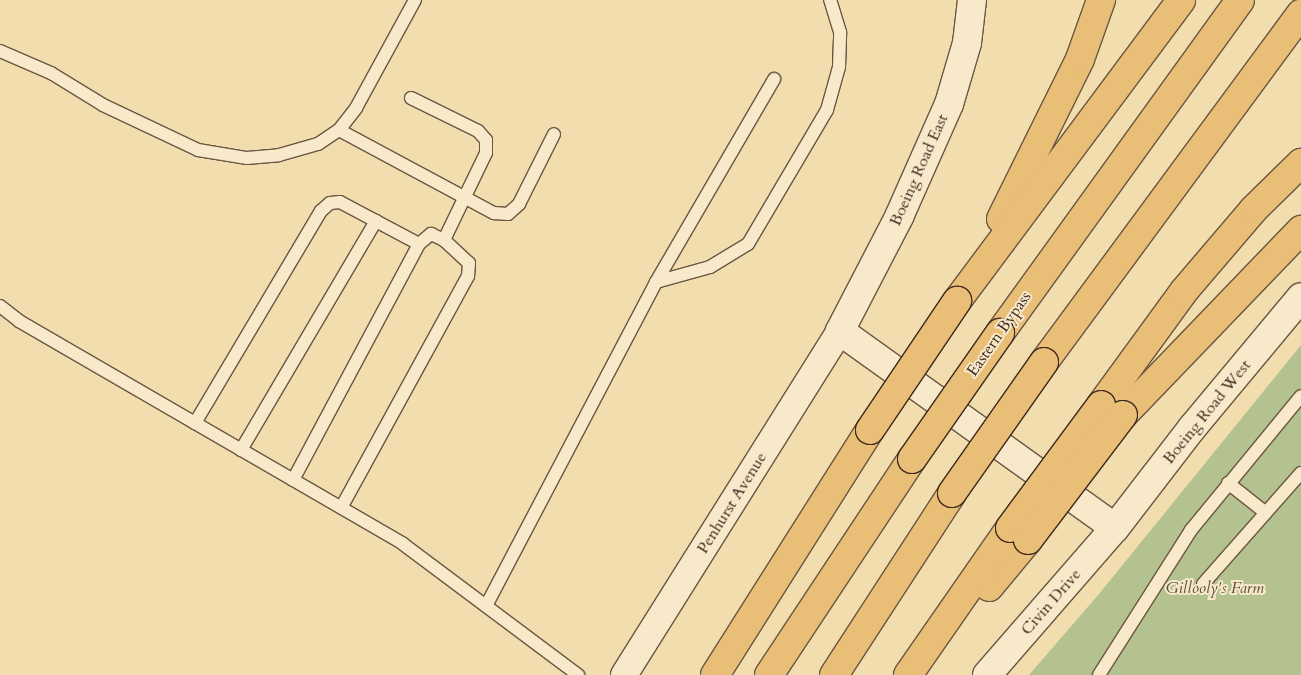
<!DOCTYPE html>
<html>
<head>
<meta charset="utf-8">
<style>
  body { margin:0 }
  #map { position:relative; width:1301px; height:675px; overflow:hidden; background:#f2ddae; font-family:Cardo,serif }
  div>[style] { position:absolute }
  .green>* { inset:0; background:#b4c28f }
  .roads { filter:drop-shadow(1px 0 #6b5642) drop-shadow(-1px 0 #6b5642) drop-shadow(0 1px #6b5642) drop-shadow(0 -1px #6b5642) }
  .service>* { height:12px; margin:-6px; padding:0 6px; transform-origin:6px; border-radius:6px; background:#f7e9ca }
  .minor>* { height:26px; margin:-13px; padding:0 13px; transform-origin:13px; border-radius:13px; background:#f7e9ca }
  .secondary>* { height:28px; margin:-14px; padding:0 14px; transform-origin:14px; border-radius:14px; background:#f7e9ca }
  .motorway>* { height:28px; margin:-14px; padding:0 14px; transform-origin:14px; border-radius:14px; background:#e9be77 }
  .bridges { filter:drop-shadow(1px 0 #3e291e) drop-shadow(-1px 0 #3e291e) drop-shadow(0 1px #3e291e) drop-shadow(0 -1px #3e291e) }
  .motorway-bridge>* { height:28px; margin:-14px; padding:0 14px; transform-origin:14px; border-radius:14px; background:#e9be77 }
  span { translate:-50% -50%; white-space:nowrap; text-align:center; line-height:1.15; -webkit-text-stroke:4px #f7e9ca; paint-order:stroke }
  .street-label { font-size:16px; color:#3e291e }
  .park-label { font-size:16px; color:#5c4f3a; font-style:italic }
</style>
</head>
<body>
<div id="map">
  <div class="green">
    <i style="clip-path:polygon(1301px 345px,1301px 675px,1029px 675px,1099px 594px)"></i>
  </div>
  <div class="roads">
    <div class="service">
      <i style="left:0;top:51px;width:56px;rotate:23.3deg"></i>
      <i style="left:51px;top:73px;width:61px;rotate:31.6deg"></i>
      <i style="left:103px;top:105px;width:105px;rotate:25.3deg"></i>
      <i style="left:198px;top:150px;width:50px;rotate:9.3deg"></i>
      <i style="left:247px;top:158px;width:32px;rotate:-5deg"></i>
      <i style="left:279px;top:155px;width:41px;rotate:-15.8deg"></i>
      <i style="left:318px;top:144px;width:25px;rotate:-34deg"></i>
      <i style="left:339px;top:130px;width:28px;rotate:-52deg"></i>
      <i style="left:356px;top:108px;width:123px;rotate:-61.4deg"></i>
      <i style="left:411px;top:98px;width:75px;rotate:26.2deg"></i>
      <i style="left:478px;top:131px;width:12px;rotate:48deg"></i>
      <i style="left:486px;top:140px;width:13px;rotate:90deg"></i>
      <i style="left:486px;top:153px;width:97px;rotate:115.8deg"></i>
      <i style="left:339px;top:130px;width:176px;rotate:28.2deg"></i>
      <i style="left:494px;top:213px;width:14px;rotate:4deg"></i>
      <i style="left:508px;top:214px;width:15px;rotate:-42deg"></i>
      <i style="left:519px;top:204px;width:78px;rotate:-63.4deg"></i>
      <i style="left:656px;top:282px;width:56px;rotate:-15.5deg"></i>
      <i style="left:710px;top:267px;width:44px;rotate:-31.2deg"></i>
      <i style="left:748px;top:244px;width:156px;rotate:-59.5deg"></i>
      <i style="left:827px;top:110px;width:45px;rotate:-74.4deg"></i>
      <i style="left:839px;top:67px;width:35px;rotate:-88deg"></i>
      <i style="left:840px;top:32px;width:34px;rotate:-107deg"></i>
      <i style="left:0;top:306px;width:24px;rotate:38deg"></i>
      <i style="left:19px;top:321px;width:444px;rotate:30.1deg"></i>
      <i style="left:403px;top:544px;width:219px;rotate:36.8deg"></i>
      <i style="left:195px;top:423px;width:247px;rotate:-59.3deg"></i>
      <i style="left:321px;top:211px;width:12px;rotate:-42deg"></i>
      <i style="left:330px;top:203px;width:10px;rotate:-6deg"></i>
      <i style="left:340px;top:202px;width:89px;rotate:28deg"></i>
      <i style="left:241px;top:450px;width:266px;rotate:-59.5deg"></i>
      <i style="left:293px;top:480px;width:268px;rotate:-61.9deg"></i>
      <i style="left:419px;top:244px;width:16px;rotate:-40deg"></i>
      <i style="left:431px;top:234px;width:14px;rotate:25deg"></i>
      <i style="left:444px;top:240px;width:34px;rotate:43deg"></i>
      <i style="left:469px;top:263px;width:13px;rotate:94deg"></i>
      <i style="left:468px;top:276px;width:264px;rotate:118.7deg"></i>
      <i style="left:1228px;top:483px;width:48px;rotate:38.3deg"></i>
      <i style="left:1203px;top:584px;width:148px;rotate:-48.6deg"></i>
      <i style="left:486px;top:606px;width:366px;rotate:-62.3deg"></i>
      <i style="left:656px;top:282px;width:235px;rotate:-59.8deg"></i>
      <i style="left:1099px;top:675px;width:172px;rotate:-57.6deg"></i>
      <i style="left:1191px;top:530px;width:173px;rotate:-50.6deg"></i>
    </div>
    <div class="minor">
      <i style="left:624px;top:675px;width:406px;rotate:-57.9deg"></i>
    </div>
    <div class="secondary">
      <i style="left:972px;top:0;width:43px;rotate:96.6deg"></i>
      <i style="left:967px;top:43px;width:64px;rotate:106.4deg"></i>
      <i style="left:949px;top:104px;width:124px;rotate:113.9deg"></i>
      <i style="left:899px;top:217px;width:128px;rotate:117.4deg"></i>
      <i style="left:840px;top:331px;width:338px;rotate:35.6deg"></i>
      <i style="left:987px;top:675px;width:195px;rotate:-49deg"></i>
      <i style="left:1115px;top:528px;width:126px;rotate:-52.4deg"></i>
      <i style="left:1192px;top:428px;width:170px;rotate:-50.2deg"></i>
    </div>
    <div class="motorway">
      <i style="left:1001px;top:219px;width:178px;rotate:-63.7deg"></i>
      <i style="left:1080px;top:59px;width:63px;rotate:-70.4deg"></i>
      <i style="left:957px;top:301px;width:375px;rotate:-53.3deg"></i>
      <i style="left:1000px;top:333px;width:410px;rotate:-54.2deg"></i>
      <i style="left:1044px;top:362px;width:433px;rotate:-53.6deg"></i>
      <i style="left:1101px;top:405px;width:141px;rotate:-53.9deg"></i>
      <i style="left:1184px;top:291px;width:108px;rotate:-49.5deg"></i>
      <i style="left:1254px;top:209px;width:66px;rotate:-44.4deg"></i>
      <i style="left:1123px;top:415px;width:257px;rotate:-46.1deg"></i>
      <i style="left:989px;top:587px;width:61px;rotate:-50.3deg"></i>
      <i style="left:715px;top:675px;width:290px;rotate:-57.7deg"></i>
      <i style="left:769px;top:675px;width:259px;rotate:-56.5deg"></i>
      <i style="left:834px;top:675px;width:217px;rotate:-57deg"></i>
      <i style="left:908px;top:675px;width:179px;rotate:-55.2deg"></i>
    </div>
  </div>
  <div class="bridges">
    <div class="motorway-bridge">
      <i style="left:870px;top:430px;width:156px;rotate:-56deg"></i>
      <i style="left:912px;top:459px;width:154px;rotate:-55.1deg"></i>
      <i style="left:952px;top:493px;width:160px;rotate:-54.9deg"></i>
      <i style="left:1010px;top:528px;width:153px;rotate:-53.5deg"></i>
      <i style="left:1028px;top:540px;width:157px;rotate:-52.8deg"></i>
    </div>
  </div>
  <div class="street-label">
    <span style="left:919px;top:170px;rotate:-66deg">Boeing Road East</span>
    <span style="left:999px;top:334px;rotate:-55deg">Eastern Bypass</span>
    <span style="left:1207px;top:412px;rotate:-51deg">Boeing Road West</span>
    <span style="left:732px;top:503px;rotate:-58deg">Penhurst Avenue</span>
    <span style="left:1051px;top:602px;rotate:-49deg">Civin Drive</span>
  </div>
  <div class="park-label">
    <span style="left:1215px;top:588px">Gillooly's Farm</span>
  </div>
</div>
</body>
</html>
